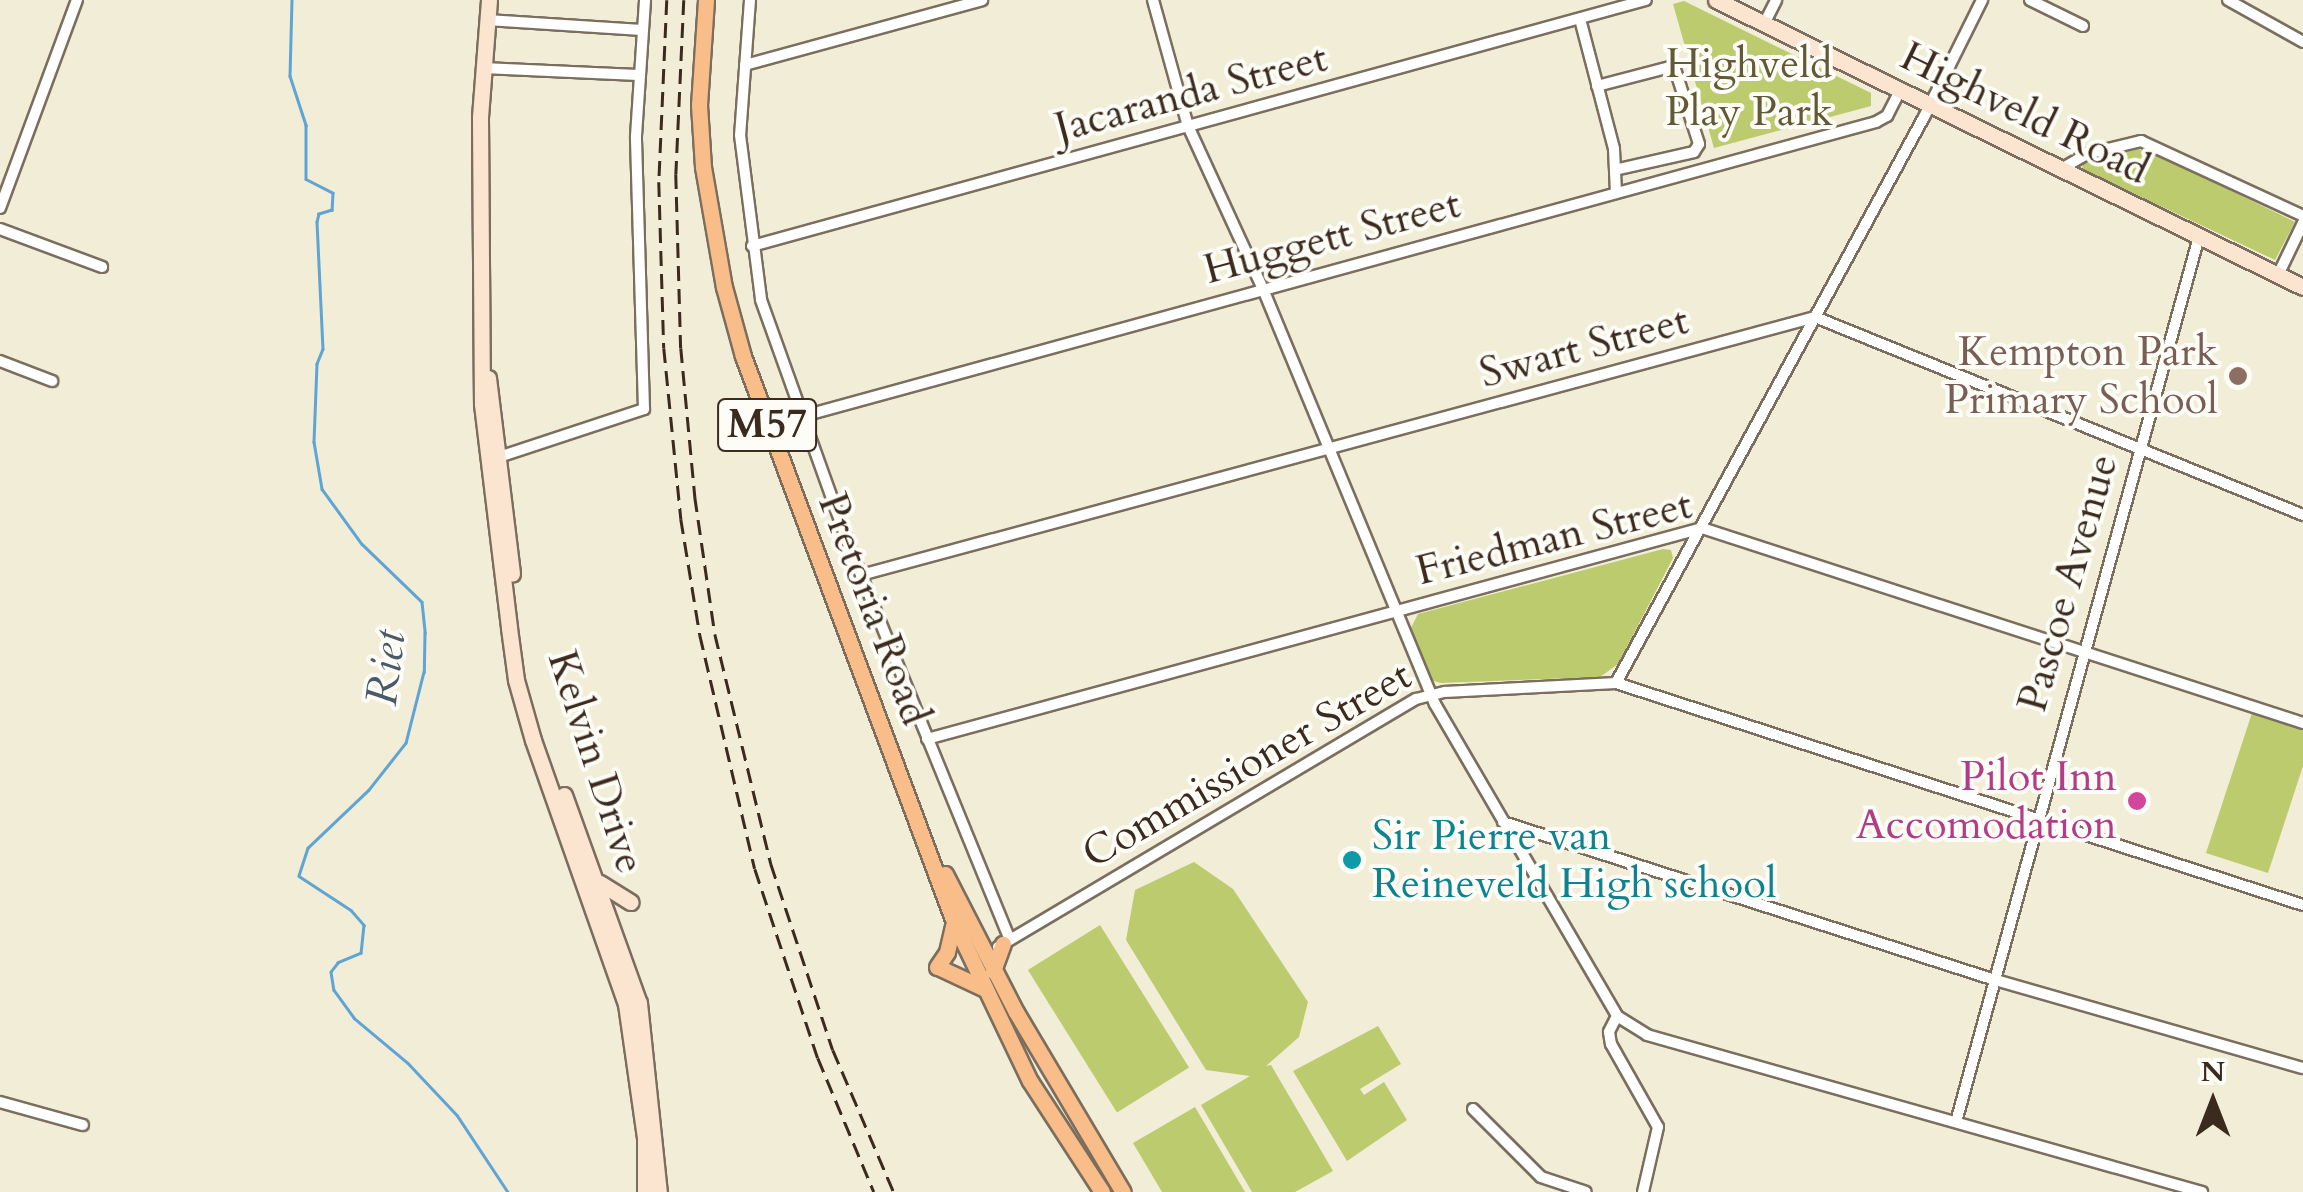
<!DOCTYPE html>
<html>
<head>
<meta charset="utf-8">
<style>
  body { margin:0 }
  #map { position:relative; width:2303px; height:1192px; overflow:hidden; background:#f1edd6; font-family:Cardo,serif }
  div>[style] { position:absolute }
  .green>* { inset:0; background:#bccb6e; transform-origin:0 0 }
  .stream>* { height:2.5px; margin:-1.25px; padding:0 1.25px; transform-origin:1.25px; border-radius:1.25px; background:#5fa4d4 }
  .roads { filter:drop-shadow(2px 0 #7b6e5e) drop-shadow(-2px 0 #7b6e5e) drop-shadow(0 2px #7b6e5e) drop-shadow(0 -2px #7b6e5e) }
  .street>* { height:10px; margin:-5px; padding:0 5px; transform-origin:5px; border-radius:5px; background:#fff }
  .secondary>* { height:15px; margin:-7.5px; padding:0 7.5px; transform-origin:7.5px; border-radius:7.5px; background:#fce5d0 }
  .primary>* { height:15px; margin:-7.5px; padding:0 7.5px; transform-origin:7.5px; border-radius:7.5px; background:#f8bd89 }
  .rail>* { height:2.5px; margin-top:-1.25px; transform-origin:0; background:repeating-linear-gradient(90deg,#3b2a1e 0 15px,transparent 0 23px) }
  .dots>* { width:28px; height:28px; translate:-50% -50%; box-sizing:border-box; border:5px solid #fdfcf7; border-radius:50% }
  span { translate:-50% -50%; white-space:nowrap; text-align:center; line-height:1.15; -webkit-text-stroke:8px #fdfcf7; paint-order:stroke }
  .shield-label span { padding:2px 8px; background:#fdfcf7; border:2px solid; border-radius:8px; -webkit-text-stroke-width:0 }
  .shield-label { font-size:40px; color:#3b2a1e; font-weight:700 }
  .park-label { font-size:42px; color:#625a36 }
  .street-label { font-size:42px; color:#3b2a1e }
  .education-label { font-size:42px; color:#785e54 }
  .right { translate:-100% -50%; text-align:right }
  .hotel-label { font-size:42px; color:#b23c85 }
  .culture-label { font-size:42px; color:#0d838f }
  .left { translate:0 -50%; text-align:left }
  .water-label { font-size:45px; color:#495b67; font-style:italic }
  .north { position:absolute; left:2163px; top:1052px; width:100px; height:100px; -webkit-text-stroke:8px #fdfcf7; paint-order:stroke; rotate:0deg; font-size:28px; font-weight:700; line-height:40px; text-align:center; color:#3b2a1e }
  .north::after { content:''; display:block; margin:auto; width:35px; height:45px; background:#3b2a1e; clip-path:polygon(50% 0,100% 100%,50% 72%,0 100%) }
</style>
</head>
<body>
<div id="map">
  <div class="green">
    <i style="clip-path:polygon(1684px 1px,1871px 93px,1871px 106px,1714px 148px,1673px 4px)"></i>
    <i style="clip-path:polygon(2131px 147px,2156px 154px,2295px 222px,2275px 260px,2082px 169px,2083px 163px)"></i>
    <i style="clip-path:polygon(1663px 549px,1671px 550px,1673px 558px,1618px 664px,1600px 677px,1441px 683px,1430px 680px,1409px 632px,1418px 614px)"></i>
    <i style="clip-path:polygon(2252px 713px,2303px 730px,2303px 766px,2268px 873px,2206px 853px)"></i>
    <i style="clip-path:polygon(1194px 862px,1233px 889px,1308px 1002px,1299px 1037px,1266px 1066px,1271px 1065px,1333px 1171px,1295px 1192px,1252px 1192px,1201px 1105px,1250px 1076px,1206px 1070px,1126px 940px,1135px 890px)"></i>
    <i style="left:1100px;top:925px;width:168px;height:85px;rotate:58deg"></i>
    <i style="clip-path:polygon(1378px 1026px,1401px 1064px,1360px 1089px,1364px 1095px,1384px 1082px,1407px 1120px,1347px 1161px,1293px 1071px)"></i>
    <i style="clip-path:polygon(1195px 1107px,1245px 1192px,1162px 1192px,1133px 1143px)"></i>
  </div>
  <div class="stream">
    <i style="left:292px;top:0;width:76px;rotate:91.5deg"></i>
    <i style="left:290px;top:76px;width:52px;rotate:71.9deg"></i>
    <i style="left:306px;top:125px;width:54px;rotate:90deg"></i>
    <i style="left:306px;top:179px;width:30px;rotate:27deg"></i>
    <i style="left:333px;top:193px;width:17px;rotate:93deg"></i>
    <i style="left:332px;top:210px;width:14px;rotate:163deg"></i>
    <i style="left:319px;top:214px;width:8px;rotate:104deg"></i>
    <i style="left:317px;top:222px;width:127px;rotate:87.3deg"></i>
    <i style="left:323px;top:349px;width:16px;rotate:112deg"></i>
    <i style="left:317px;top:364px;width:78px;rotate:92.2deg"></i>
    <i style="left:314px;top:442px;width:48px;rotate:80.3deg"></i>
    <i style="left:322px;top:489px;width:68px;rotate:54deg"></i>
    <i style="left:362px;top:544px;width:83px;rotate:44deg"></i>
    <i style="left:422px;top:602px;width:31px;rotate:84deg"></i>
    <i style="left:425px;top:633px;width:39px;rotate:91deg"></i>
    <i style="left:424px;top:672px;width:73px;rotate:104.2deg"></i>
    <i style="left:406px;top:743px;width:60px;rotate:128.2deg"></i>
    <i style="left:369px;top:790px;width:84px;rotate:136.4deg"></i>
    <i style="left:308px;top:848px;width:29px;rotate:108deg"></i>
    <i style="left:299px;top:876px;width:62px;rotate:33.2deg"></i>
    <i style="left:351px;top:910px;width:20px;rotate:49deg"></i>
    <i style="left:364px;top:925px;width:28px;rotate:96deg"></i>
    <i style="left:361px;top:953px;width:25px;rotate:157deg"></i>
    <i style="left:338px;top:963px;width:11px;rotate:128deg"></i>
    <i style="left:331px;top:972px;width:18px;rotate:81deg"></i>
    <i style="left:334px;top:990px;width:34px;rotate:54deg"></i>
    <i style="left:354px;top:1018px;width:70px;rotate:39.8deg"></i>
    <i style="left:408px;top:1063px;width:71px;rotate:46.7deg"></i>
    <i style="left:457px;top:1115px;width:92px;rotate:56.5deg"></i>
  </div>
  <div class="roads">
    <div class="street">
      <i style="left:750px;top:0;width:135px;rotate:94.2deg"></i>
      <i style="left:740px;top:135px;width:166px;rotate:82.7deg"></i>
      <i style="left:761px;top:300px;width:253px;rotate:70.3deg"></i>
      <i style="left:846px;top:538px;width:433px;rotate:67.8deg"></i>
      <i style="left:1153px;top:0;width:131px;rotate:74.5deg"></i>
      <i style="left:1188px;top:126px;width:179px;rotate:65.3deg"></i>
      <i style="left:1263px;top:289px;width:449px;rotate:67.5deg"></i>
      <i style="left:1435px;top:704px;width:361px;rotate:59.7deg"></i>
      <i style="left:1617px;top:1016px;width:36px;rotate:32deg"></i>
      <i style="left:1647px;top:1035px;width:577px;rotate:15.8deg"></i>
      <i style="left:2030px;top:0;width:59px;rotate:26.1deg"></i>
      <i style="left:2228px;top:0;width:86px;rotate:29.2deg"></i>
      <i style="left:1580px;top:19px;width:134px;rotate:75.3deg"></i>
      <i style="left:1614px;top:149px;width:44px;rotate:87.4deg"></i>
      <i style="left:487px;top:20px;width:155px;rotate:3.7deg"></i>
      <i style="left:1764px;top:24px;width:27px;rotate:-63deg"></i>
      <i style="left:745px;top:65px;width:246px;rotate:-15.3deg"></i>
      <i style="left:483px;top:68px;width:155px;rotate:2.6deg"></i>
      <i style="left:1597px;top:86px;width:80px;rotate:-14.6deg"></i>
      <i style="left:1674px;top:66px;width:82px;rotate:72.2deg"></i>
      <i style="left:1699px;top:144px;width:9px;rotate:122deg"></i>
      <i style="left:1694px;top:152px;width:81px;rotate:167.2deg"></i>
      <i style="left:2061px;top:169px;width:30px;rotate:-30deg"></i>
      <i style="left:2087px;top:154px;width:56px;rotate:-13.5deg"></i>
      <i style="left:2141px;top:141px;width:179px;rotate:24.8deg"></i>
      <i style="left:0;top:208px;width:222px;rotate:-69.7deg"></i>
      <i style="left:0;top:229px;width:109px;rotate:20.4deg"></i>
      <i style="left:752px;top:246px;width:927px;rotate:-15.39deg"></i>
      <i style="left:2278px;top:275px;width:58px;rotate:-64.3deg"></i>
      <i style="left:0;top:361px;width:56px;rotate:21deg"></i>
      <i style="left:767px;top:426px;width:1150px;rotate:-15.33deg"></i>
      <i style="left:1876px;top:122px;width:13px;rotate:-29deg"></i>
      <i style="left:1887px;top:116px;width:29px;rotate:-63deg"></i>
      <i style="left:493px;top:459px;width:159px;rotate:-18.3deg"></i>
      <i style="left:644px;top:409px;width:273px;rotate:-91.7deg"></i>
      <i style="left:636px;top:136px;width:136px;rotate:-86.2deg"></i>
      <i style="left:861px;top:575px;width:988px;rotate:-15.13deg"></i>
      <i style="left:1815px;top:317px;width:527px;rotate:22.08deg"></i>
      <i style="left:1616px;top:683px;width:644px;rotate:-61.45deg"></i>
      <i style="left:1924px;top:117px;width:131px;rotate:-63.6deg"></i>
      <i style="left:927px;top:739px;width:803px;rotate:-15.23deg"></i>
      <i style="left:1702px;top:528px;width:632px;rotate:17.98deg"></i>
      <i style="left:1503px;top:822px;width:514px;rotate:17.8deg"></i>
      <i style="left:1992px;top:979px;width:323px;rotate:16deg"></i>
      <i style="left:998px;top:947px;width:486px;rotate:-30.7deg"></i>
      <i style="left:1416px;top:699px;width:30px;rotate:-14deg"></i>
      <i style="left:1445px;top:692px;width:171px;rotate:-3deg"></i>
      <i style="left:1616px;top:683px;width:722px;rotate:17.91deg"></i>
      <i style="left:1617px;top:1016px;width:18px;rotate:117deg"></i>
      <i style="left:1609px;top:1032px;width:12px;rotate:81deg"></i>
      <i style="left:1611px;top:1044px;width:95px;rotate:60.5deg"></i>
      <i style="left:1658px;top:1127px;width:67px;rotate:103deg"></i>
      <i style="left:0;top:1102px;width:86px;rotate:15.5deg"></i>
      <i style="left:1473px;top:1109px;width:96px;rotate:45deg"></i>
      <i style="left:1541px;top:1177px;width:47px;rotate:18.4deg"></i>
      <i style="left:1956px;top:1122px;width:918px;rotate:-74.65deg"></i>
    </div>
    <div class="secondary">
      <i style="left:489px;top:0;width:118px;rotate:94.4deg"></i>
      <i style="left:480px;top:118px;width:286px;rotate:89.6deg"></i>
      <i style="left:482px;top:404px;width:226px;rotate:83.1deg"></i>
      <i style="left:509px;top:628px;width:52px;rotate:82.3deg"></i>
      <i style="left:516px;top:680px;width:62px;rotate:74.2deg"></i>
      <i style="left:533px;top:740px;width:280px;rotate:70.6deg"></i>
      <i style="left:626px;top:1004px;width:135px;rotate:81.9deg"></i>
      <i style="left:645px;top:1138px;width:54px;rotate:90deg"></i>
      <i style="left:1716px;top:0;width:653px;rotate:26.06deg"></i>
      <i style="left:488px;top:378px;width:197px;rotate:83deg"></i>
      <i style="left:564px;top:795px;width:221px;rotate:70.2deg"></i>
      <i style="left:639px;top:1003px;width:190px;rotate:84deg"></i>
      <i style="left:600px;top:883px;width:36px;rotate:32deg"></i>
    </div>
    <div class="primary">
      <i style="left:706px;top:0;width:105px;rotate:93.8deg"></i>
      <i style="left:699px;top:105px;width:62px;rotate:86.3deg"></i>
      <i style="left:703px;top:167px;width:122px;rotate:80.1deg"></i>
      <i style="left:724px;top:287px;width:72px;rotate:74.6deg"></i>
      <i style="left:743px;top:356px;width:604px;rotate:69.55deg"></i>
      <i style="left:954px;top:922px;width:176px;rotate:64.5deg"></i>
      <i style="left:1030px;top:1081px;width:132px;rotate:57deg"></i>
      <i style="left:945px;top:874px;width:155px;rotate:62.8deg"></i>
      <i style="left:1016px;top:1012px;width:209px;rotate:59.3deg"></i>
      <i style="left:937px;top:967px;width:18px;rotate:-56deg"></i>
      <i style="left:947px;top:952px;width:28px;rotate:-77deg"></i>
      <i style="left:938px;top:967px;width:50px;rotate:25deg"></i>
      <i style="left:993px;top:971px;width:29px;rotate:-70deg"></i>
    </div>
  </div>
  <div class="rail">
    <i style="left:667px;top:0;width:182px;rotate:92.5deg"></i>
    <i style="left:659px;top:182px;width:166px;rotate:88.3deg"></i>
    <i style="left:664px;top:348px;width:172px;rotate:84.3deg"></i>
    <i style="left:681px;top:519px;width:118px;rotate:80.7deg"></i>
    <i style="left:700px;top:635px;width:240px;rotate:76.8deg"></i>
    <i style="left:755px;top:869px;width:199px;rotate:71.6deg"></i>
    <i style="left:818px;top:1058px;width:145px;rotate:67.3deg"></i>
    <i style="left:684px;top:0;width:174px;rotate:92.6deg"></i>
    <i style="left:676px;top:174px;width:174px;rotate:88.4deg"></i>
    <i style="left:681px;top:348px;width:150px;rotate:84.6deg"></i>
    <i style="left:695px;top:497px;width:138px;rotate:81.7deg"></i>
    <i style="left:715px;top:634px;width:237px;rotate:76.3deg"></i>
    <i style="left:771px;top:864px;width:196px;rotate:71.6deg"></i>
    <i style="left:833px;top:1050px;width:155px;rotate:66.8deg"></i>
  </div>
  <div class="dots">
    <i style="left:2238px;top:376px;background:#8d6e63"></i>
    <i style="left:2137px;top:801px;background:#d1479c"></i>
    <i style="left:1352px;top:860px;background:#0f9aa8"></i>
  </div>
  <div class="shield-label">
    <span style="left:767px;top:425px">M57</span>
  </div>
  <div class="park-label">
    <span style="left:1749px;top:88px">Highveld<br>Play Park</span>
  </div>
  <div class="street-label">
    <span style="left:1191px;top:93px;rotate:-15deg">Jacaranda Street</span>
    <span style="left:2025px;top:113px;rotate:26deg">Highveld Road</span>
    <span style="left:1332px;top:237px;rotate:-15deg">Huggett Street</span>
    <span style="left:1584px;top:347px;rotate:-15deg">Swart Street</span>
    <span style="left:1554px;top:538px;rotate:-14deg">Friedman Street</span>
    <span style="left:2068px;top:583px;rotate:-74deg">Pascoe Avenue</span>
    <span style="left:874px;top:609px;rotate:69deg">Pretoria Road</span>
    <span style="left:596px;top:762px;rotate:72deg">Kelvin Drive</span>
    <span style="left:1247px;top:765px;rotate:-30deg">Commissioner Street</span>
  </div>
  <div class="education-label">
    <span class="right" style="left:2218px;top:376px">Kempton Park<br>Primary School</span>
  </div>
  <div class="hotel-label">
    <span class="right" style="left:2117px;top:801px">Pilot Inn<br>Accomodation</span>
  </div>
  <div class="culture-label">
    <span class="left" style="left:1372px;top:860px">Sir Pierre van<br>Reineveld High school</span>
  </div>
  <div class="water-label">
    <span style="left:386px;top:668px;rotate:-83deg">Riet</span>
  </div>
  <div class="north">N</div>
</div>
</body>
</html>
